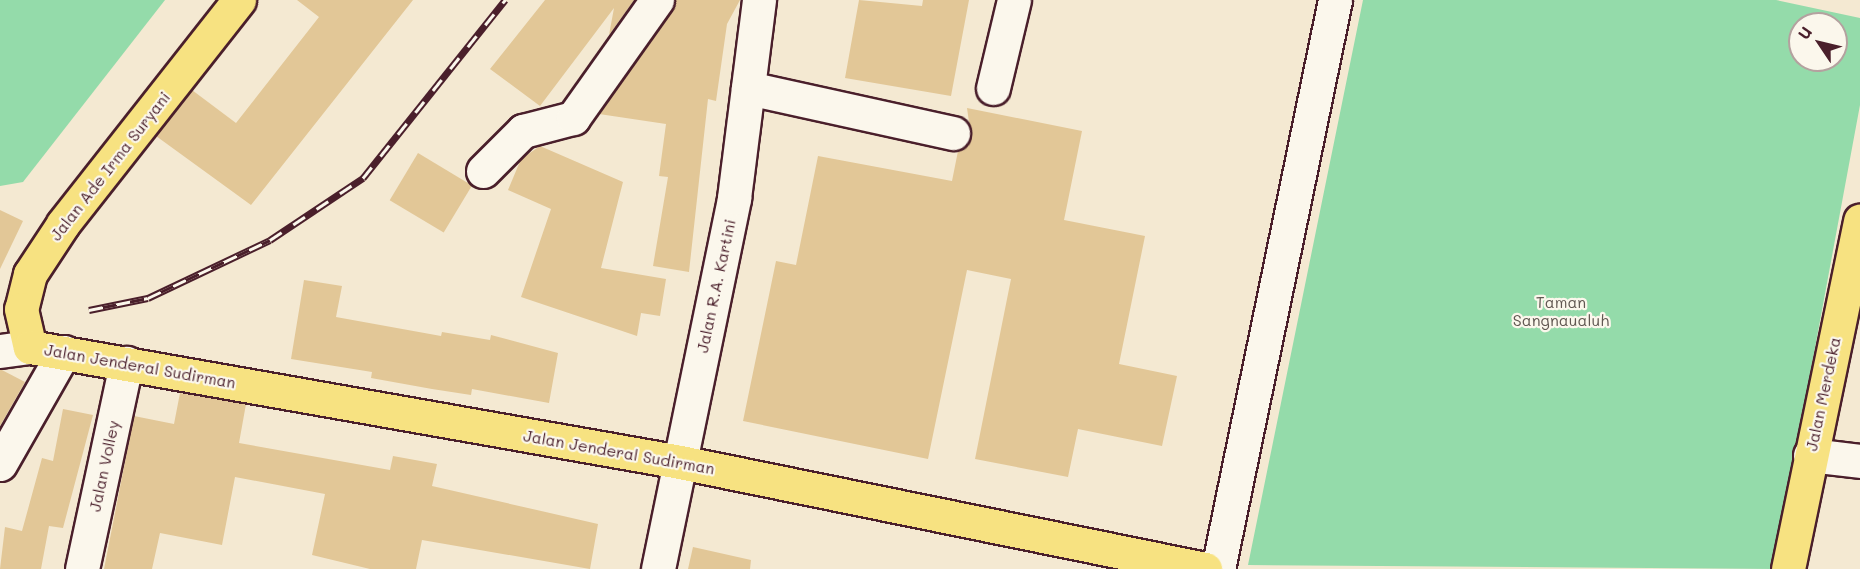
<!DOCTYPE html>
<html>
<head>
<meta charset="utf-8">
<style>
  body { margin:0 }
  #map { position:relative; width:1860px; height:569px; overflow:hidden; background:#f4e9d2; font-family:Mali,sans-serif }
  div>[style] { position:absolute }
  .green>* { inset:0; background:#94dbaa }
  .building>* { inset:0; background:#e2c797; transform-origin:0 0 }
  .roads { filter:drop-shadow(2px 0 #4a1f2b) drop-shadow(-2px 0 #4a1f2b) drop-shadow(0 2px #4a1f2b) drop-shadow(0 -2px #4a1f2b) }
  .minor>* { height:33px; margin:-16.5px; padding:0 16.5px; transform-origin:16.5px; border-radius:16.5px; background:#fbf7ec }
  .major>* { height:33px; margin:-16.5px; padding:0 16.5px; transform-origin:16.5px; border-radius:16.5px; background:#f7e281 }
  .rail>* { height:7px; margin-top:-3.5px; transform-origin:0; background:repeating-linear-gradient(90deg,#fbf7ec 0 14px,#4a1f2b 0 28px); box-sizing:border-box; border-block:2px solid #4a1f2b }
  span { translate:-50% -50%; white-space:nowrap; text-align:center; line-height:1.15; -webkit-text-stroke:4.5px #fbf7ec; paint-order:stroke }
  .street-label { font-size:16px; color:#4a1f2b }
  .park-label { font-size:16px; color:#605751 }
  .north { position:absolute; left:1788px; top:12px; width:60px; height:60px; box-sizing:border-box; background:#fbf7ec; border:2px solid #b4a19f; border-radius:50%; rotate:305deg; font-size:16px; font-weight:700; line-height:24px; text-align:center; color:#4a1f2b }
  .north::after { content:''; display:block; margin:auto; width:21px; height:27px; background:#4a1f2b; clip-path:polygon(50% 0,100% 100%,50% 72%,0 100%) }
</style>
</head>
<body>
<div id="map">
  <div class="green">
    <i style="clip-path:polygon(0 0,165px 0,23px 182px,0 186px)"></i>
    <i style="clip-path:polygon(evenodd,1363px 0,1776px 0,1860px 18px,1860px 105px,1774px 569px,1248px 565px,1363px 0,1800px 24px,1836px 24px,1836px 60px,1800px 60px,1800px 24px)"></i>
  </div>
  <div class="building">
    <i style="clip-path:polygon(297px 0,413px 0,251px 205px,156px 136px,192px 90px,236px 123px,319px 17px)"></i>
    <i style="clip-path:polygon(545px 0,634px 0,609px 35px,614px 8px,540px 106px,490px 69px)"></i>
    <i style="clip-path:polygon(675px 0,740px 0,727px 24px,716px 101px,708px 99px,689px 272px,653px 266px,668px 177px,659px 176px,666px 124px,599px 114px)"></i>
    <i style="clip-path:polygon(859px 0,922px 6px,923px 0,969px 0,951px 96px,845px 78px)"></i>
    <i style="clip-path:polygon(967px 108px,1082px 131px,1064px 220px,1145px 236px,1119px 364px,1177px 376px,1162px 446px,1078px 429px,1068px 477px,975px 459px,1011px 279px,967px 270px,928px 459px,743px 421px,776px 261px,796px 265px,818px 156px,952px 181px,958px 151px,971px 136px)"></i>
    <i style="clip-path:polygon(540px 146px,623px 182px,601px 268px,666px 279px,660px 316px,641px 313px,637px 336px,521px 297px,551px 209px,508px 190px,521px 159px)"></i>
    <i style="left:418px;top:153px;width:63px;height:55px;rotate:31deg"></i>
    <i style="clip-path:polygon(0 210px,23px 221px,0 269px)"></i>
    <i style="clip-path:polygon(304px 280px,342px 286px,336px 317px,441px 336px,442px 332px,490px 340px,491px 335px,558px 353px,549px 403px,472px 389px,471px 395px,432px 389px,371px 378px,372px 372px,291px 359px)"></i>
    <i style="clip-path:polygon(0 369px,25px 382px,0 426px)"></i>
    <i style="clip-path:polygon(180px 393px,246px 404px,239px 443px,390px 470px,393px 456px,437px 464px,432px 486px,598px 524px,590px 569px,422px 540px,416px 569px,370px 569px,312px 555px,325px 494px,235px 477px,222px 545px,160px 533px,152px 569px,104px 569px,134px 416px,174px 424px)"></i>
    <i style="clip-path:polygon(63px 409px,93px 415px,63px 528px,49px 526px,41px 569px,0 569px,5px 527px,22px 531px,42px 458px,53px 461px)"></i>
    <i style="clip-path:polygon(693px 547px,751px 560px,750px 569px,688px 569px)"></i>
  </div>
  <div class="roads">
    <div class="minor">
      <i style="left:748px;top:88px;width:210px;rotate:12.4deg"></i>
      <i style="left:993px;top:88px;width:90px;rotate:-76.6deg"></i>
      <i style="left:483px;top:171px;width:57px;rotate:-45deg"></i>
      <i style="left:523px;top:131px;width:52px;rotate:-14.6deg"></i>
      <i style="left:573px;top:118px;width:145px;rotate:-54.6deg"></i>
      <i style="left:0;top:351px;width:30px;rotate:-8deg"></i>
      <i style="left:1810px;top:455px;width:50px;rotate:6.8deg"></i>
      <i style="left:0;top:464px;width:129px;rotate:-60.3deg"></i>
      <i style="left:82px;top:569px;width:211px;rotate:-77.9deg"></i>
      <i style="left:658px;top:569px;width:379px;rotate:-78.4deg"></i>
      <i style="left:734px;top:198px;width:200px;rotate:-82.8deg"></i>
      <i style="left:1218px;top:569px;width:581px;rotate:-78.38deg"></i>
    </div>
    <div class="major">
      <i style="left:239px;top:0;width:285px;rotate:128.2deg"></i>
      <i style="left:63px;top:224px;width:60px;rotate:123.4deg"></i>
      <i style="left:30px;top:274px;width:36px;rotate:104deg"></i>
      <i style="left:21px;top:309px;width:39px;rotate:77deg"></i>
      <i style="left:30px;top:347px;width:660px;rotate:10.03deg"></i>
      <i style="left:680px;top:462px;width:536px;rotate:11.52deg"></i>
      <i style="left:1788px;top:569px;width:356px;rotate:-78.3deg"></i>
    </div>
  </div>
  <div class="rail">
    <i style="left:89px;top:310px;width:60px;rotate:-11.5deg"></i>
    <i style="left:148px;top:298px;width:135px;rotate:-25.4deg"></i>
    <i style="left:270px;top:240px;width:112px;rotate:-33.7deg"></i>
    <i style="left:363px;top:178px;width:228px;rotate:-51.4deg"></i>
  </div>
  <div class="street-label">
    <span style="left:110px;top:166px;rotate:-52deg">Jalan Ade Irma Suryani</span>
    <span style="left:716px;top:286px;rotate:-78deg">Jalan R.A. Kartini</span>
    <span style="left:140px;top:366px;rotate:10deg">Jalan Jenderal Sudirman</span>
    <span style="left:1823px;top:394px;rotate:-78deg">Jalan Merdeka</span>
    <span style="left:619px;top:452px;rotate:10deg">Jalan Jenderal Sudirman</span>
    <span style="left:104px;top:466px;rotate:-78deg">Jalan Volley</span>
  </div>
  <div class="park-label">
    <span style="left:1561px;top:311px">Taman<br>Sangnaualuh</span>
  </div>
  <div class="north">U</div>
</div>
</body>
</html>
